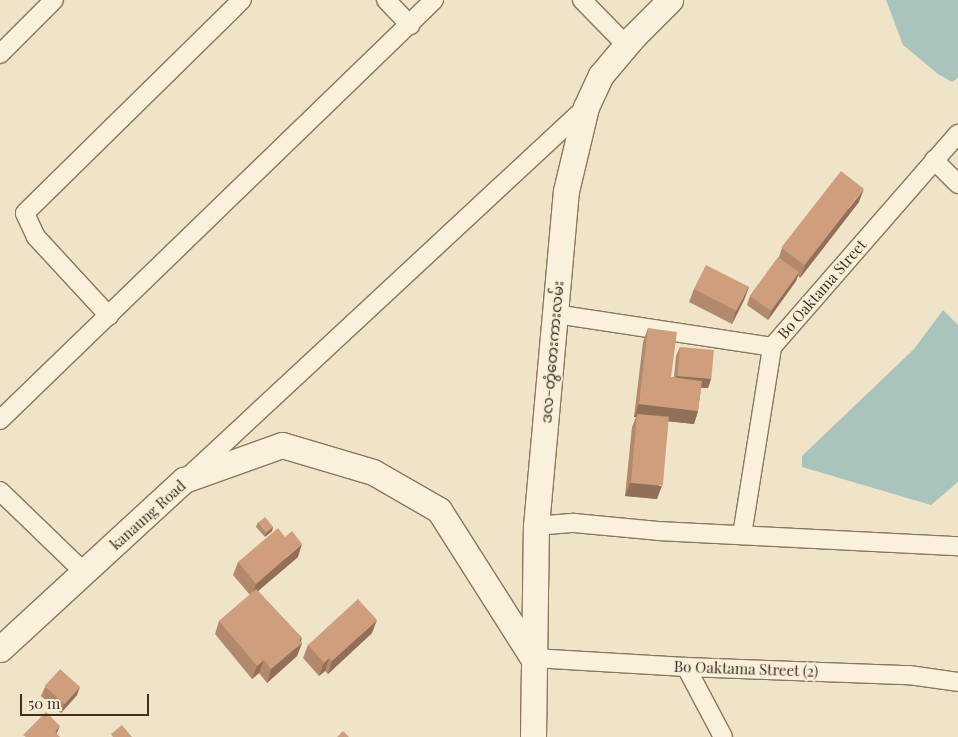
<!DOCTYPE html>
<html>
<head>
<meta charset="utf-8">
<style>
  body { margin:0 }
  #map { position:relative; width:958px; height:737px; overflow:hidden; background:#f0e4c8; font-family:"Playfair Display","Noto Sans Myanmar",serif }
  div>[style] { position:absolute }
  .water>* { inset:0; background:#a9c4bc }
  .roads { filter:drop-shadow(1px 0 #8d765c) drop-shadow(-1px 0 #8d765c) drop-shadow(0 1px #8d765c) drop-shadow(0 -1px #8d765c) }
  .street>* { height:18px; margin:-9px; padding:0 9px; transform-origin:9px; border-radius:9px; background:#faf1dc }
  .secondary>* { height:25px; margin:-12.5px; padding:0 12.5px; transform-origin:12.5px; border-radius:12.5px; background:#faf1dc }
  .wall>* { inset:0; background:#b2896c }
  .shaded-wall>* { inset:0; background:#916f58 }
  .building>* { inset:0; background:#cf9f7d; transform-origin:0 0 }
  span { translate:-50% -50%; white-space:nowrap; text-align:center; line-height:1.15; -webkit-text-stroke:4px #f7eed8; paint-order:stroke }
  .street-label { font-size:15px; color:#3d2e20 }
  .scale { position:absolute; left:20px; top:694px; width:129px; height:22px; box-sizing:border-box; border:2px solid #3d2e20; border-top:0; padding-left:6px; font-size:15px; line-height:18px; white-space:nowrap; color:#3d2e20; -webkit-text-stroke:4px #f7eed8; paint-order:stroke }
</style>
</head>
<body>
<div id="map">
  <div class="water">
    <i style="clip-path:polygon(886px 0,958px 0,958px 78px,952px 82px,938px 74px,903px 45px)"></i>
    <i style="clip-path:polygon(943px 310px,958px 325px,958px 482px,931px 505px,802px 467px,802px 456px,914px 349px)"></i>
  </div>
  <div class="roads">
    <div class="street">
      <i style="left:386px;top:0;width:35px;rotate:46deg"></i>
      <i style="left:582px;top:0;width:63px;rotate:45.6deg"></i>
      <i style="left:0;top:54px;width:76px;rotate:-45deg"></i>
      <i style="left:934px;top:160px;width:34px;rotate:45deg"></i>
      <i style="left:555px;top:314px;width:219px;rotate:8.6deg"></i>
      <i style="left:109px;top:316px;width:108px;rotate:-132.7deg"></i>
      <i style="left:36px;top:237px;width:26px;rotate:-115deg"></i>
      <i style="left:25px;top:213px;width:304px;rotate:-44.5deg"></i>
      <i style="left:0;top:420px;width:604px;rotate:-44.06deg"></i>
      <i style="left:191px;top:474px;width:539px;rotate:-42.9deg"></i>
      <i style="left:0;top:491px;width:118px;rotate:44deg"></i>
      <i style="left:536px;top:526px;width:38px;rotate:-5deg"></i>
      <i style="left:574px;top:523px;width:84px;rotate:5.4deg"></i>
      <i style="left:658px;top:531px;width:300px;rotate:2.9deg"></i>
      <i style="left:742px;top:535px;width:190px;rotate:-80.9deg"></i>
      <i style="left:772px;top:347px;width:283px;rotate:-48.9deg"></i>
      <i style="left:533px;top:658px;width:153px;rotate:3.4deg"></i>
      <i style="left:686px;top:667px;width:223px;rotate:2.1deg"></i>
      <i style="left:909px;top:675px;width:49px;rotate:8.1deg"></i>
      <i style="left:686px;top:667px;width:79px;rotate:62.1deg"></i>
    </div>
    <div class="secondary">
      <i style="left:0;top:649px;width:250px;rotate:-42.6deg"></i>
      <i style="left:184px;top:480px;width:104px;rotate:-19.7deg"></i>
      <i style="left:282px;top:445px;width:95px;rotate:16.5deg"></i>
      <i style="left:373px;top:472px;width:76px;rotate:29.9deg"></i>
      <i style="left:439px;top:510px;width:175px;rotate:57.6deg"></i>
      <i style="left:533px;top:737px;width:211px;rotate:-89.2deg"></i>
      <i style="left:536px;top:526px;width:336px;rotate:-84.9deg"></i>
      <i style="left:566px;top:191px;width:86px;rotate:-76.6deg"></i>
      <i style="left:586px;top:107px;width:35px;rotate:-65deg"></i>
      <i style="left:601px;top:75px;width:51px;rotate:-49.8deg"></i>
      <i style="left:634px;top:36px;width:51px;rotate:-45deg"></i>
    </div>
  </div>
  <div class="wall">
    <i style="clip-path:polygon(859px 202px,800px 278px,798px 276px,796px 281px,768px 320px,747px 305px,750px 296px,779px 257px,782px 248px)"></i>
    <i style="clip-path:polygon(749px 287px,744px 300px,732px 324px,689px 302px,694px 289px)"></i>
    <i style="clip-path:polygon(648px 328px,671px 377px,674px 377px,676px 356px,680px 347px,711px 379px,708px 388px,701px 388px,698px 411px,694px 424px,668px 421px,657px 499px,625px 496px,632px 427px,636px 417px,634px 417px,643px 342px)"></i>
    <i style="clip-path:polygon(258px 522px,273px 527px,272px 531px,265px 537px,256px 527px)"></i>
    <i style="clip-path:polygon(298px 557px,258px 591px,302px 638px,301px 641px,302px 643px,297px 656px,267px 683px,259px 673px,252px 679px,215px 634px,219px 621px,250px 595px,233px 575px,238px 562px)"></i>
    <i style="clip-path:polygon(372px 633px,328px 674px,325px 671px,319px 676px,303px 658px,308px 645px)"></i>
    <i style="clip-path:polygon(45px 687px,77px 695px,61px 713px,41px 696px)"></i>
  </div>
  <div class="shaded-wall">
    <i style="clip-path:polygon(864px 189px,859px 202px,800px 278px,805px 265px)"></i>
    <i style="clip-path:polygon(799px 272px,796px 281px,768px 320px,771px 311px)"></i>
    <i style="clip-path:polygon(749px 287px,744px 300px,732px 324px,736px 311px)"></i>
    <i style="clip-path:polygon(677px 376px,711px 379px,708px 388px,673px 385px)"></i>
    <i style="clip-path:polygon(639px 404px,698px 411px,694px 424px,636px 418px,637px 414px,636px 417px,634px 417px)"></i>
    <i style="clip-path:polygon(630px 483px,662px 486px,657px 499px,625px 496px)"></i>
    <i style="clip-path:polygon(273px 527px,272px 531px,265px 537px,267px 532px)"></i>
    <i style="clip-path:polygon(302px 544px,298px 557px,251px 597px,256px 584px)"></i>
    <i style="clip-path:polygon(377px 620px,372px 633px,328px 674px,332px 661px)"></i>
    <i style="clip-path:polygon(302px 638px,299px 646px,302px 643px,297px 656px,267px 683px,271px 669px)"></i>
    <i style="clip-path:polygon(329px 658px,325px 671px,319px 676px,324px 663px)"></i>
    <i style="clip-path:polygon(264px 660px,259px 673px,252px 679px,257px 666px)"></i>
    <i style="clip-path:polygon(80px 687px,77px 695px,61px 713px,64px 704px)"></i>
    <i style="clip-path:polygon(60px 726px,56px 735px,55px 731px)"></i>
  </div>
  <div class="building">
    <i style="left:841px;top:171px;width:29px;height:97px;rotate:38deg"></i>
    <i style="left:778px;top:257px;width:26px;height:48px;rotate:36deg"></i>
    <i style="left:706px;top:265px;width:48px;height:27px;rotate:27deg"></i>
    <i style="clip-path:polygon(648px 328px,677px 332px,671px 377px,702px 381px,698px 411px,639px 404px)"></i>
    <i style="left:680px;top:347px;width:34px;height:29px;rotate:5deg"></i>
    <i style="left:637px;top:414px;width:32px;height:69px;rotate:5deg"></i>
    <i style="left:265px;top:517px;width:13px;height:9px;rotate:51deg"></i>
    <i style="clip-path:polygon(278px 528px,285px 537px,292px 531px,302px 544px,256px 584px,238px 562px)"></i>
    <i style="clip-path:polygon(256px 589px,302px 638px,299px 640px,302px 643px,271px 669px,264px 660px,257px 666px,219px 621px)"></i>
    <i style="clip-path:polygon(358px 599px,377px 620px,332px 661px,329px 658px,324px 663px,308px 645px)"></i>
    <i style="left:60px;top:669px;width:27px;height:23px;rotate:42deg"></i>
    <i style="clip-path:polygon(46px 712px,60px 726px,55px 731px,60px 737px,26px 737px,23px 735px)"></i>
    <i style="clip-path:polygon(122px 725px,132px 737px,113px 737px,111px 734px)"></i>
    <i style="clip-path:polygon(343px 731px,349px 737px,337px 737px)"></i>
  </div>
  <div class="street-label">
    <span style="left:822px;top:289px;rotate:-49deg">Bo Oaktama Street</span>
    <span style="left:552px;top:352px;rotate:-85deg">ဒလ-တွံတေးကားလမ်း</span>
    <span style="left:148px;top:515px;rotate:-42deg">kanaung Road</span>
    <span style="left:746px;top:669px;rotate:2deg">Bo Oaktama Street (2)</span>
  </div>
  <div class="scale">50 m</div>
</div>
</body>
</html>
